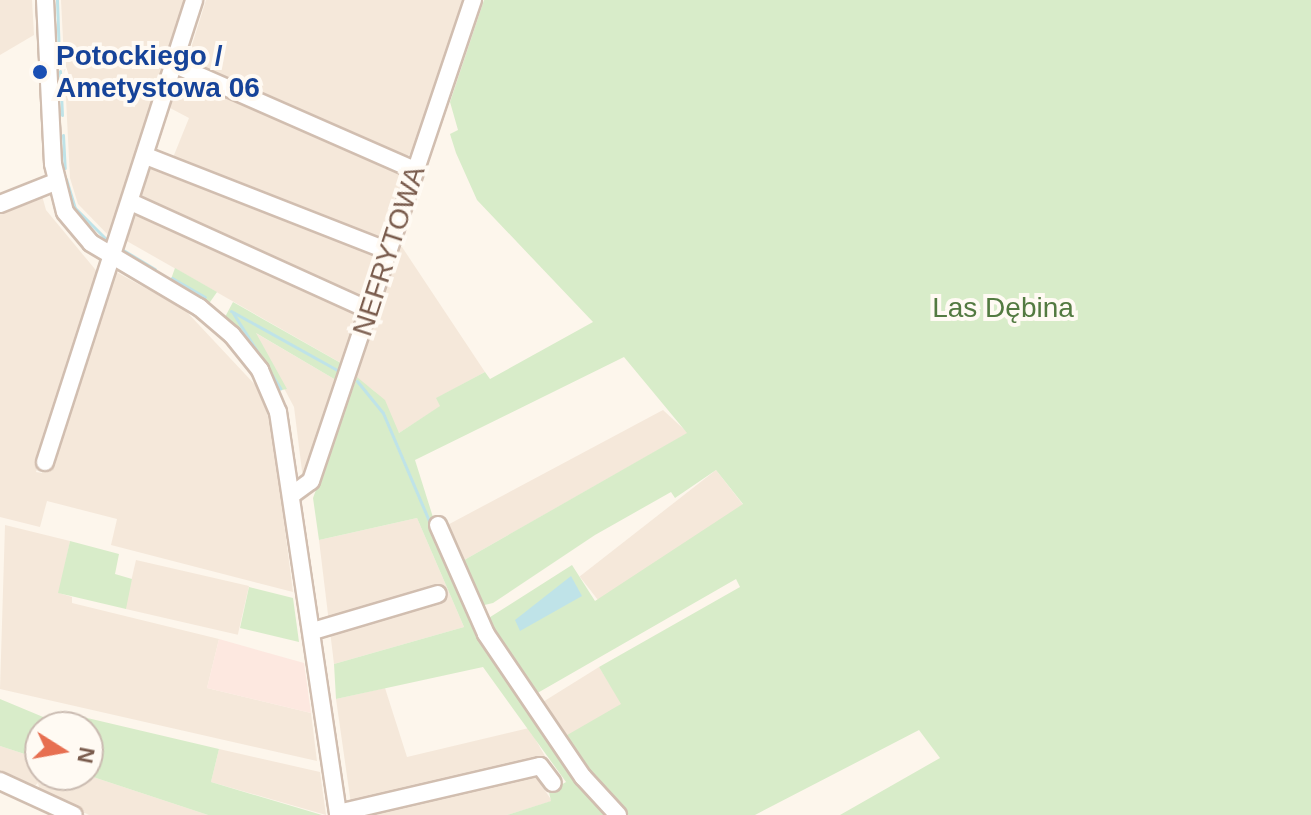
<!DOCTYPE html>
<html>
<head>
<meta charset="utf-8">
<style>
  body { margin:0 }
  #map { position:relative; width:1311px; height:815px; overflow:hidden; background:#fdf6ec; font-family:Helvetica,sans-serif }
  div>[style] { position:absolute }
  .residential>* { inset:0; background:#f5e8da; transform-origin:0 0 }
  .commercial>* { inset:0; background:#fde8e0 }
  .green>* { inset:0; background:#d8ecc9 }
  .water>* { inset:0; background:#bfe3e8 }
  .stream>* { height:3px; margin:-1.5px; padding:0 1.5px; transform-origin:1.5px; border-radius:1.5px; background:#bfe3e8 }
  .roads { filter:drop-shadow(2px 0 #d1beb0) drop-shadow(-2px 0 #d1beb0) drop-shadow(0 2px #d1beb0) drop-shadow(0 -2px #d1beb0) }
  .minor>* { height:16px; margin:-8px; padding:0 8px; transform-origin:8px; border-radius:8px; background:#fff }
  .dots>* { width:22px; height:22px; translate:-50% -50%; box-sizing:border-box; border:4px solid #fffaf3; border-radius:50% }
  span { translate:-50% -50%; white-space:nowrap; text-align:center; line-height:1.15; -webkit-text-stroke:8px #fffaf3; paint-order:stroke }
  .transit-label { font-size:28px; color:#164399; font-weight:700 }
  .left { translate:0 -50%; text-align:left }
  .street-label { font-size:28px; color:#7a5c4d }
  .park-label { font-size:28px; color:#537a41 }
  .north { position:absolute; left:24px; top:711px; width:80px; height:80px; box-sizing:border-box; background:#fffaf3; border:2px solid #cabbb1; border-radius:50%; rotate:101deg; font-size:22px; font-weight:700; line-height:32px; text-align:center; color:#7a5c4d }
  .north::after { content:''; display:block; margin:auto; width:28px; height:36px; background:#e76f51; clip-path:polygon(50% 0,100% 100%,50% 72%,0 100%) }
</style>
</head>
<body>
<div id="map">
  <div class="residential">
    <i style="clip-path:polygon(0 0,32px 0,34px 35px,0 55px)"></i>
    <i style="clip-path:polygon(61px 0,190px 0,112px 239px,78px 204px,70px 178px)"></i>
    <i style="clip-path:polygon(206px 0,464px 0,413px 151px,404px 159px,186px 64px)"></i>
    <i style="clip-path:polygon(181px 75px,402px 170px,407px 180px,385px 241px,172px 160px,189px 118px,170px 108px)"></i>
    <i style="clip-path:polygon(149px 165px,378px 255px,362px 301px,138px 201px)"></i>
    <i style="clip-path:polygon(41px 192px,46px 210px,99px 274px,36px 472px,42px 473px,111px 269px,185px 310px,259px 389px,272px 429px,293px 592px,111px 545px,117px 519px,47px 501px,40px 527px,0 517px,0 209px)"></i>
    <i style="clip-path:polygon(135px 210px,362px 310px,341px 363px,125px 240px)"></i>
    <i style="clip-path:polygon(402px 247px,485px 372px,437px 398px,441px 406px,399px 433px,374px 391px,352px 374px,394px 248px)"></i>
    <i style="clip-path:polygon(254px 332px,341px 383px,308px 477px,303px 479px,294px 407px)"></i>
    <i style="clip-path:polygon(663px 410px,688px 433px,452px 567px,440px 529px)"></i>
    <i style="left:716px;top:470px;width:44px;height:173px;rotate:52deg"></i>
    <i style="clip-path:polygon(417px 518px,464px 627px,334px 664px,319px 540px)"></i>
    <i style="clip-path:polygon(5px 525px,70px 541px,59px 593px,72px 597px,72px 603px,219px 639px,207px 688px,311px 713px,317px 761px,0 689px)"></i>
    <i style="left:136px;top:560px;width:116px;height:50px;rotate:13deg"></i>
    <i style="left:599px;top:667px;width:44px;height:70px;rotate:58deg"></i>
    <i style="clip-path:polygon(385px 688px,407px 757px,529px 728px,546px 758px,351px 804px,336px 699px)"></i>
    <i style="clip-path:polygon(0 746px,40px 759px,40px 775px,87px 775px,208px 815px,89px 815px,40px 791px,38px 783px,31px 789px,0 774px)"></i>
    <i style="clip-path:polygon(219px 749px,320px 772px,326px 815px,211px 782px)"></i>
    <i style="clip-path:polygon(532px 771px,552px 801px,507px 815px,353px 815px)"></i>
  </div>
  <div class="commercial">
    <i style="clip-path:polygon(219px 639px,304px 663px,311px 713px,207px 688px)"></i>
  </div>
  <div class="green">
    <i style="clip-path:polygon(484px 0,1311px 0,1311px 815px,840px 815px,940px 758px,919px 730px,755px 815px,624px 815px,562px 738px,621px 704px,599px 667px,740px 587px,736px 579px,534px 695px,487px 619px,572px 565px,595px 601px,743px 504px,716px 470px,675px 498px,671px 492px,595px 535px,493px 603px,480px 606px,459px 563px,687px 433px,624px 357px,415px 460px,437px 530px,490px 646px,559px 751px,613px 815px,507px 815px,551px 801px,549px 792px,566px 782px,483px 667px,336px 699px,334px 664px,464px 627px,417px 518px,319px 540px,313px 498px,357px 377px,385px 400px,399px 433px,440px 406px,436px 398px,485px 372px,490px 379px,593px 322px,477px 200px,456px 153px,450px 134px,458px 130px,450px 102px)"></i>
    <i style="clip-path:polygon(175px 268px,217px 292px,208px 305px,170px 282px)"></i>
    <i style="clip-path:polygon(233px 302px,346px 366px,341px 383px,256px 333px,287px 389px,277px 391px,225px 317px)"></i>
    <i style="clip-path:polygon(70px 541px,119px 554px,115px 574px,132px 579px,126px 609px,58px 593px)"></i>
    <i style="clip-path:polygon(249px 587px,293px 598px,299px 642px,240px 628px)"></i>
    <i style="clip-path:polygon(0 699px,60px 724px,79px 727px,83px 717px,219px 749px,211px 782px,322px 815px,208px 815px,87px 775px,88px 727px,40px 727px,40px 759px,0 746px)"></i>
  </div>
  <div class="water">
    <i style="clip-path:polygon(571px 576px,582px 596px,520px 631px,515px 620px)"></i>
  </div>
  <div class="stream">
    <i style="left:57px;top:0;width:58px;rotate:88deg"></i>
    <i style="left:60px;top:71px;width:44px;rotate:87.4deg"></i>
    <i style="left:63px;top:135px;width:33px;rotate:87deg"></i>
    <i style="left:66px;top:179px;width:30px;rotate:73deg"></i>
    <i style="left:75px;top:208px;width:48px;rotate:45deg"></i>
    <i style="left:123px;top:250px;width:37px;rotate:31deg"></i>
    <i style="left:172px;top:278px;width:38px;rotate:30deg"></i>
    <i style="left:231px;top:311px;width:124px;rotate:29.1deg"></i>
    <i style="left:233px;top:313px;width:89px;rotate:57.9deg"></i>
    <i style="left:357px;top:381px;width:41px;rotate:50.9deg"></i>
    <i style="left:383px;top:413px;width:125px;rotate:66.9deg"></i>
    <i style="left:437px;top:543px;width:77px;rotate:66.1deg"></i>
    <i style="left:538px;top:724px;width:53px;rotate:56.6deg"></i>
  </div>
  <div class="roads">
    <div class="minor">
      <i style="left:45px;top:0;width:164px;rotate:87.2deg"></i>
      <i style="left:53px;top:164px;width:49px;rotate:76deg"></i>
      <i style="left:65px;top:212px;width:40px;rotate:50deg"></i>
      <i style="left:91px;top:243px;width:126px;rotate:30.7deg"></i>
      <i style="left:199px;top:307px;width:43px;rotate:40.3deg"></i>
      <i style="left:232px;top:335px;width:45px;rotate:51.3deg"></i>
      <i style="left:260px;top:370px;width:46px;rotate:66.8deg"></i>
      <i style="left:278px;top:412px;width:407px;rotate:81.5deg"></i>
      <i style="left:173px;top:64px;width:264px;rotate:23.7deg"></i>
      <i style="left:146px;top:156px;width:261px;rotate:21.4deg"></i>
      <i style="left:133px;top:203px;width:259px;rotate:24.4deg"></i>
      <i style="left:0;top:204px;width:59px;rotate:-21.8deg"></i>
      <i style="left:45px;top:462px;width:485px;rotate:-72.1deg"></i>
      <i style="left:293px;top:494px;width:22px;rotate:-36deg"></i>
      <i style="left:311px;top:481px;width:508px;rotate:-71.39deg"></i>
      <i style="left:438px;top:525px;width:119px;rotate:66.2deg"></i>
      <i style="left:486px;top:634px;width:173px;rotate:55.9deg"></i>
      <i style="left:583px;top:777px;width:52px;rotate:47.4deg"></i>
      <i style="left:313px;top:631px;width:130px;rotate:-16.5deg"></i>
      <i style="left:0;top:781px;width:81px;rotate:24.7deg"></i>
      <i style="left:338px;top:813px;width:207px;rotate:-13.1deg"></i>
      <i style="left:540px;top:766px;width:21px;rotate:53deg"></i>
    </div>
  </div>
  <div class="dots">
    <i style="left:40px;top:72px;background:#1a4fb4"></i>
  </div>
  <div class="transit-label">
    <span class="left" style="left:56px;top:72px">Potockiego /<br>Ametystowa 06</span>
  </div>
  <div class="street-label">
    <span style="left:389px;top:251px;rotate:-72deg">NEFRYTOWA</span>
  </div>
  <div class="park-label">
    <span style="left:1003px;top:308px">Las Dębina</span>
  </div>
  <div class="north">N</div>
</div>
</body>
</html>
